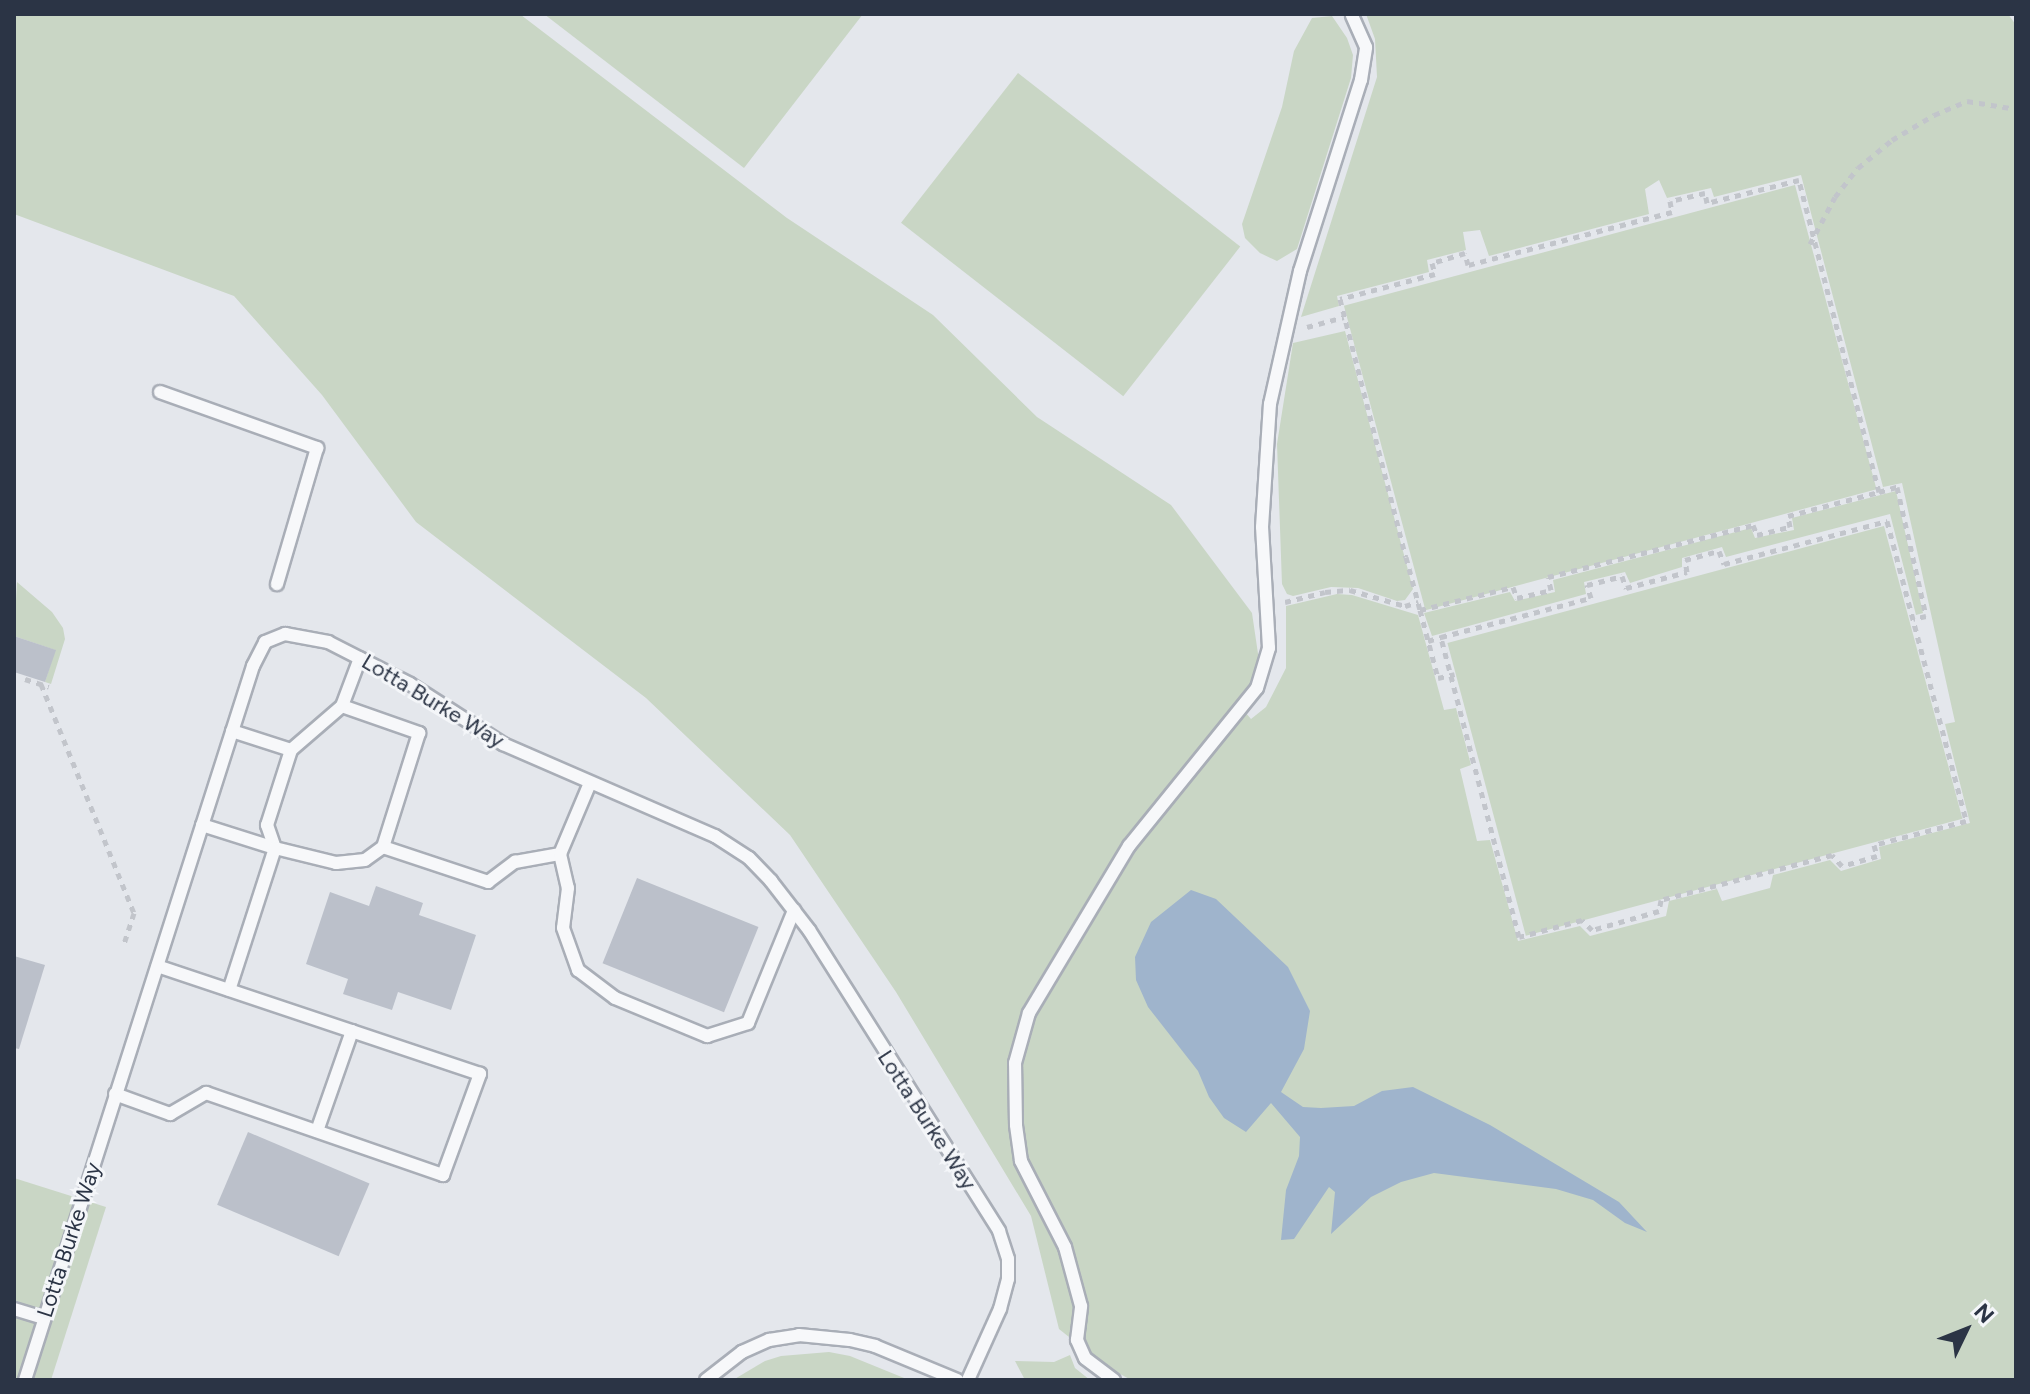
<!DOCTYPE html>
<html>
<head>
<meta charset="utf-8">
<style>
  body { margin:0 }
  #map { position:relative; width:2030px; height:1394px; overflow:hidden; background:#e4e7ec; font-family:Figtree,sans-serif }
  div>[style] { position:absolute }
  .green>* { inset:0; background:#c9d6c5; transform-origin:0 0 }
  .water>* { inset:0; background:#9fb4cc }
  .building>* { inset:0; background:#bbc0ca; transform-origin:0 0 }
  .path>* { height:5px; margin-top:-2.5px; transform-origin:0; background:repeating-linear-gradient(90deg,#c2c5cb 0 6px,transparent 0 12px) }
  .roads { filter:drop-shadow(2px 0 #a9aeb7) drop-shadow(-2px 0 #a9aeb7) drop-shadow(0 2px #a9aeb7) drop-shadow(0 -2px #a9aeb7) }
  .lane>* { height:12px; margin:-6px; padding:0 6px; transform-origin:6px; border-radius:6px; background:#f7f8fa }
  span { translate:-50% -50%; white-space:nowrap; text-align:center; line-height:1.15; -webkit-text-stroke:6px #f4f6f9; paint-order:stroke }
  .street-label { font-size:22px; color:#2b3445 }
  .frame { position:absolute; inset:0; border:16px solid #2b3445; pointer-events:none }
  .north { position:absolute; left:1926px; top:1290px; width:80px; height:80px; -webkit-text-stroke:6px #f4f6f9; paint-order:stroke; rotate:47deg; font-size:22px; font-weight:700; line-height:32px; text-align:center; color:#2b3445 }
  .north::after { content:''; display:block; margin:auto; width:28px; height:36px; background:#2b3445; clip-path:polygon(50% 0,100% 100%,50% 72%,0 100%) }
</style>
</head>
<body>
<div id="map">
  <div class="green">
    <i style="clip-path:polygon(14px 14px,521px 15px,787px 218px,933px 315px,1037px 417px,1171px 505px,1252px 613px,1261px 674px,1245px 712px,1251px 719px,1266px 707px,1286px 668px,1286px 606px,1337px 594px,1352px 595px,1418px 615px,1444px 710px,1456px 708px,1471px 765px,1460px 769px,1477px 841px,1490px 840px,1518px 941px,1580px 926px,1590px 936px,1666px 916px,1669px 901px,1717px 889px,1722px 901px,1770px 888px,1773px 875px,1830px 860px,1841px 871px,1881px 859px,1879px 847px,1970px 823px,1945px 724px,1955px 722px,1902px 483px,1883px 487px,1801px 175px,1714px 197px,1711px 188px,1667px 198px,1659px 180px,1645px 189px,1649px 214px,1489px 256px,1480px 230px,1463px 232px,1466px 250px,1427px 260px,1429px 272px,1337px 296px,1339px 306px,1301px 317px,1377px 77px,1375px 39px,1366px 14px,2008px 14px,2016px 25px,2016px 1380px,1131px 1380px,1104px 1365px,1059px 1329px,1031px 1216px,896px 992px,790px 835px,646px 698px,416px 522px,322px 395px,234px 296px,14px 214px)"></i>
    <i style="clip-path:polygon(544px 14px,863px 14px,744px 168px)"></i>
    <i style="clip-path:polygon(1332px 16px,1347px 38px,1353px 55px,1351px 78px,1297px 249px,1277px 261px,1260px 253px,1245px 238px,1242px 224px,1282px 107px,1294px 51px,1312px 18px)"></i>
    <i style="left:1018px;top:73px;width:282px;height:190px;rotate:38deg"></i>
    <i style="left:1795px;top:185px;width:315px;height:467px;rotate:75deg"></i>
    <i style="clip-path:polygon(1345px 331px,1413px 589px,1405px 600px,1397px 601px,1358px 588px,1331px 587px,1293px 596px,1287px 594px,1282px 584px,1277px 444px,1293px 343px)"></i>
    <i style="clip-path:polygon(1896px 491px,1923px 613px,1916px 615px,1890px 514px,1726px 557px,1722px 547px,1682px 558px,1682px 567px,1630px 583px,1625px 572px,1584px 582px,1586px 594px,1432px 636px,1424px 613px,1510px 592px,1515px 601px,1555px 592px,1553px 580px,1751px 528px,1755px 538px,1794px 530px,1792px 518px)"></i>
    <i style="left:1884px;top:526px;width:303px;height:452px;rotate:75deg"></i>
    <i style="clip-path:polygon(17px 582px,52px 612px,63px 628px,65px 639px,51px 684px,45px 682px,55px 650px,14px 636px)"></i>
    <i style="clip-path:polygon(14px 1178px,106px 1207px,51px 1380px,14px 1380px)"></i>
    <i style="clip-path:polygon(829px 1352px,850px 1356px,909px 1380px,733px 1380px,765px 1361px,781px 1356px)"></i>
    <i style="clip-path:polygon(1070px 1355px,1075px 1368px,1090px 1380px,1025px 1380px,1015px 1361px,1054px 1362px)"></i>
  </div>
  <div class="water">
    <i style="clip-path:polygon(1191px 890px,1216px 899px,1288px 967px,1310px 1011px,1304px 1049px,1281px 1092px,1303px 1107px,1321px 1108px,1354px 1106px,1382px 1091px,1413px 1087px,1490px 1125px,1619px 1202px,1647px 1232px,1625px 1223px,1593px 1200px,1556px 1189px,1434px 1173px,1401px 1182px,1371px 1197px,1331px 1234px,1335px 1192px,1329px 1187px,1294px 1239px,1281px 1240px,1286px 1190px,1299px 1156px,1300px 1137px,1271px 1103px,1246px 1132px,1224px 1118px,1209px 1097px,1198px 1071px,1148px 1007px,1136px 980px,1135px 957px,1151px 922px)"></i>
  </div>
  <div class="building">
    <i style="clip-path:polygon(14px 636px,56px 650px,45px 682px,14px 672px)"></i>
    <i style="left:637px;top:878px;width:131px;height:92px;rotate:22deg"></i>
    <i style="clip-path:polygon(376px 886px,423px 903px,419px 915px,476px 935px,451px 1010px,398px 992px,392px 1010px,343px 994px,348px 979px,306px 964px,330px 892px,369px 906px)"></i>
    <i style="clip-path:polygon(14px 956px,45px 965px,19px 1049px,14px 1048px)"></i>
    <i style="left:248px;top:1132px;width:132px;height:79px;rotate:23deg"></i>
  </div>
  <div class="path">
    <i style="left:1810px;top:244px;width:53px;rotate:-62deg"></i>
    <i style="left:1835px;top:197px;width:37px;rotate:-52deg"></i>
    <i style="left:1858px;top:168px;width:44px;rotate:-39.5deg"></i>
    <i style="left:1892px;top:140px;width:49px;rotate:-30.8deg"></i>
    <i style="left:1934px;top:115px;width:36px;rotate:-23deg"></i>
    <i style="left:1967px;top:101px;width:50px;rotate:9.3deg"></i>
    <i style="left:1307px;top:327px;width:38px;rotate:-15deg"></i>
    <i style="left:1879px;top:492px;width:19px;rotate:-16deg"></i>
    <i style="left:1897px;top:487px;width:132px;rotate:77.3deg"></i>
    <i style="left:1926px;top:616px;width:13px;rotate:167deg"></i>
    <i style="left:1285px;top:602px;width:41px;rotate:-14deg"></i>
    <i style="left:1325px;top:592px;width:25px;rotate:-5deg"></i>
    <i style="left:1350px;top:590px;width:57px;rotate:16.2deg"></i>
    <i style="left:1405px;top:606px;width:14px;rotate:-17deg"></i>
    <i style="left:1420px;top:610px;width:96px;rotate:-13.9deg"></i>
    <i style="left:1513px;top:587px;width:12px;rotate:70deg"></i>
    <i style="left:1517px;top:598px;width:35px;rotate:-13deg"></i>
    <i style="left:1551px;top:590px;width:13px;rotate:-103deg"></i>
    <i style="left:1548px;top:577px;width:211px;rotate:-14.2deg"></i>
    <i style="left:1753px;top:525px;width:11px;rotate:68deg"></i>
    <i style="left:1757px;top:535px;width:34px;rotate:-14deg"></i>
    <i style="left:1790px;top:527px;width:11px;rotate:-100deg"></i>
    <i style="left:1788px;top:516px;width:94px;rotate:-14.8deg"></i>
    <i style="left:1879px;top:492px;width:322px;rotate:-104.4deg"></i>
    <i style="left:1799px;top:180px;width:95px;rotate:166deg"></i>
    <i style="left:1707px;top:203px;width:10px;rotate:-101deg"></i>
    <i style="left:1705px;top:193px;width:36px;rotate:167deg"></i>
    <i style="left:1670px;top:201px;width:11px;rotate:80deg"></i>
    <i style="left:1672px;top:212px;width:211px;rotate:165.4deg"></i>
    <i style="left:1468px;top:265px;width:12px;rotate:-104deg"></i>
    <i style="left:1465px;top:253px;width:34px;rotate:163deg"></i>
    <i style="left:1432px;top:263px;width:11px;rotate:75deg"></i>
    <i style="left:1435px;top:274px;width:98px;rotate:165.3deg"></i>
    <i style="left:1340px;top:299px;width:266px;rotate:75.7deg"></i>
    <i style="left:1406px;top:557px;width:55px;rotate:75.2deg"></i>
    <i style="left:1420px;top:610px;width:70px;rotate:75.2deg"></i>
    <i style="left:1438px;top:678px;width:17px;rotate:-13deg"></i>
    <i style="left:1428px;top:641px;width:14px;rotate:-17deg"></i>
    <i style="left:1441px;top:637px;width:155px;rotate:-14.6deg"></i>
    <i style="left:1591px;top:598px;width:14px;rotate:-107deg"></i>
    <i style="left:1587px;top:585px;width:36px;rotate:-14deg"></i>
    <i style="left:1622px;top:576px;width:13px;rotate:72deg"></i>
    <i style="left:1626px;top:588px;width:63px;rotate:-14.7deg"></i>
    <i style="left:1687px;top:572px;width:12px;rotate:-99deg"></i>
    <i style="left:1685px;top:560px;width:35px;rotate:-15deg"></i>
    <i style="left:1719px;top:551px;width:14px;rotate:69deg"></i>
    <i style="left:1724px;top:564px;width:169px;rotate:-14.8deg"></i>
    <i style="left:1887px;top:521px;width:310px;rotate:75.2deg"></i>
    <i style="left:1966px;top:821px;width:95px;rotate:165.4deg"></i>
    <i style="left:1874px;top:845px;width:11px;rotate:75deg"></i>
    <i style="left:1877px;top:856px;width:36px;rotate:164deg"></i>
    <i style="left:1842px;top:866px;width:15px;rotate:-132deg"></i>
    <i style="left:1832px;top:855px;width:177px;rotate:165.3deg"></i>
    <i style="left:1661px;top:900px;width:11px;rotate:100deg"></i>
    <i style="left:1659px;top:911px;width:70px;rotate:164.2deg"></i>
    <i style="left:1592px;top:930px;width:14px;rotate:-135deg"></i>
    <i style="left:1582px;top:920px;width:65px;rotate:164.9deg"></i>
    <i style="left:1519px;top:937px;width:310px;rotate:-104.6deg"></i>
    <i style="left:25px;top:679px;width:25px;rotate:18deg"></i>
    <i style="left:41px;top:684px;width:247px;rotate:67.9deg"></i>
    <i style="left:134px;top:913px;width:33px;rotate:108deg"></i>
  </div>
  <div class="roads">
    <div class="lane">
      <i style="left:160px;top:392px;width:167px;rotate:19.6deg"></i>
      <i style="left:317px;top:448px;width:142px;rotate:106.4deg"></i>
      <i style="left:342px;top:706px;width:82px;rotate:19.3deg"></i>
      <i style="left:419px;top:733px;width:120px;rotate:107.5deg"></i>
      <i style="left:383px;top:847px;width:111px;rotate:18.4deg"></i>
      <i style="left:488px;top:882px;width:34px;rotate:-37deg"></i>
      <i style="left:515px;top:862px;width:46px;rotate:-10.1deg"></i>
      <i style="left:560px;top:854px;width:77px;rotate:-67.1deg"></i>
      <i style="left:232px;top:731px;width:62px;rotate:17.9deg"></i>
      <i style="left:291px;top:750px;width:67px;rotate:-40.8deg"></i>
      <i style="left:342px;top:706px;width:51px;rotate:-69.4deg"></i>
      <i style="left:291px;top:750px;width:79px;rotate:107.7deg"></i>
      <i style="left:267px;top:825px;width:24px;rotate:71deg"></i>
      <i style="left:275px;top:848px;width:63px;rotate:13.8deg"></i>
      <i style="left:336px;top:863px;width:29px;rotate:-6deg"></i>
      <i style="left:365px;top:860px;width:22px;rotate:-36deg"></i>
      <i style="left:202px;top:825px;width:77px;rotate:17.5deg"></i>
      <i style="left:275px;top:848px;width:149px;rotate:107.9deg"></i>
      <i style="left:560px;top:854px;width:35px;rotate:77deg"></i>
      <i style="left:568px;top:888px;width:40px;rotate:97.1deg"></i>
      <i style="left:563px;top:928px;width:45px;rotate:70.3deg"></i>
      <i style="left:578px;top:970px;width:46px;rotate:37.1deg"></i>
      <i style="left:615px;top:998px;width:100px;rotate:22.4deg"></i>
      <i style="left:707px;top:1036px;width:43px;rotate:-17.6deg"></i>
      <i style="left:748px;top:1023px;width:122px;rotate:-67.8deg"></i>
      <i style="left:115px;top:1094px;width:59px;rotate:20deg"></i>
      <i style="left:170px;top:1114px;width:42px;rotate:-30.3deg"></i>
      <i style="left:206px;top:1093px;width:251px;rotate:19.1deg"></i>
      <i style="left:443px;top:1175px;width:108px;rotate:-69.9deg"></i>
      <i style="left:480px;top:1074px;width:340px;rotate:-161.5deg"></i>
      <i style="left:317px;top:1131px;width:106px;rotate:-70.7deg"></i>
      <i style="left:14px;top:1309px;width:31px;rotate:17deg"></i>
      <i style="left:25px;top:1380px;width:750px;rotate:-72.29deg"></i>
      <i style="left:253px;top:666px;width:27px;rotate:-63deg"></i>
      <i style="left:265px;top:642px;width:22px;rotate:-22deg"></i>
      <i style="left:285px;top:634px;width:44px;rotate:10.5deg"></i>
      <i style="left:328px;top:642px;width:92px;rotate:27.1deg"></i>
      <i style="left:410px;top:684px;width:111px;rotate:32.8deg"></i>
      <i style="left:503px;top:744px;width:231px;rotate:23.5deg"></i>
      <i style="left:715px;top:836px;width:40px;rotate:32.9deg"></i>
      <i style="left:749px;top:858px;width:32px;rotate:46deg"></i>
      <i style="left:771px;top:881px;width:62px;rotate:52.2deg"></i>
      <i style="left:809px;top:930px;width:356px;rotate:57.7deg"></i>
      <i style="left:999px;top:1231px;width:29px;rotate:72deg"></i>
      <i style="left:1008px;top:1259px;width:20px;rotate:90deg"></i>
      <i style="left:1008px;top:1279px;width:31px;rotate:105deg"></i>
      <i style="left:1000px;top:1309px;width:78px;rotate:114.3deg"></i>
      <i style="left:706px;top:1380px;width:46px;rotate:-37.9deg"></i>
      <i style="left:742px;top:1352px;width:30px;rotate:-24deg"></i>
      <i style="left:769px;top:1340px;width:30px;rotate:-9deg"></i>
      <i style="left:799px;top:1335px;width:51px;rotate:5.6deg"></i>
      <i style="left:850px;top:1340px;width:26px;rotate:13deg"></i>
      <i style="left:875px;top:1346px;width:89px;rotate:22.5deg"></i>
      <i style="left:1114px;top:1380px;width:36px;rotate:-143deg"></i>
      <i style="left:1085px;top:1358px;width:20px;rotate:-114deg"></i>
      <i style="left:1077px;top:1340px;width:34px;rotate:-83deg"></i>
      <i style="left:1081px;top:1306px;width:61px;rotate:-105.2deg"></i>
      <i style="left:1065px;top:1247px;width:97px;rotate:-117.1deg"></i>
      <i style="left:1021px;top:1161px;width:36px;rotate:-98deg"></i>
      <i style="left:1016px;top:1125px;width:62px;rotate:-90.9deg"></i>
      <i style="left:1015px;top:1063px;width:52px;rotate:-74.4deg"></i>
      <i style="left:1029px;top:1013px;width:195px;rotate:-59.1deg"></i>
      <i style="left:1129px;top:846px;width:203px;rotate:-51deg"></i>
      <i style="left:1257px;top:688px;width:42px;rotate:-73.3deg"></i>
      <i style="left:1269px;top:648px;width:121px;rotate:-93.3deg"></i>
      <i style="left:1262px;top:527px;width:123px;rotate:-86.3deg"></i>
      <i style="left:1270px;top:404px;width:136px;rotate:-77.3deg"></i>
      <i style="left:1300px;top:271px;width:201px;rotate:-72.3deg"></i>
      <i style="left:1361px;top:80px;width:33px;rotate:-81deg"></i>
      <i style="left:1366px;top:47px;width:35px;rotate:-114deg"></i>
    </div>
  </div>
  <div class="street-label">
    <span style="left:433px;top:701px;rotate:31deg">Lotta Burke Way</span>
    <span style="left:927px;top:1120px;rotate:57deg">Lotta Burke Way</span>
    <span style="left:69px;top:1240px;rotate:-72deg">Lotta Burke Way</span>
  </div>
  <div class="frame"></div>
  <div class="north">N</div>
</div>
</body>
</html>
